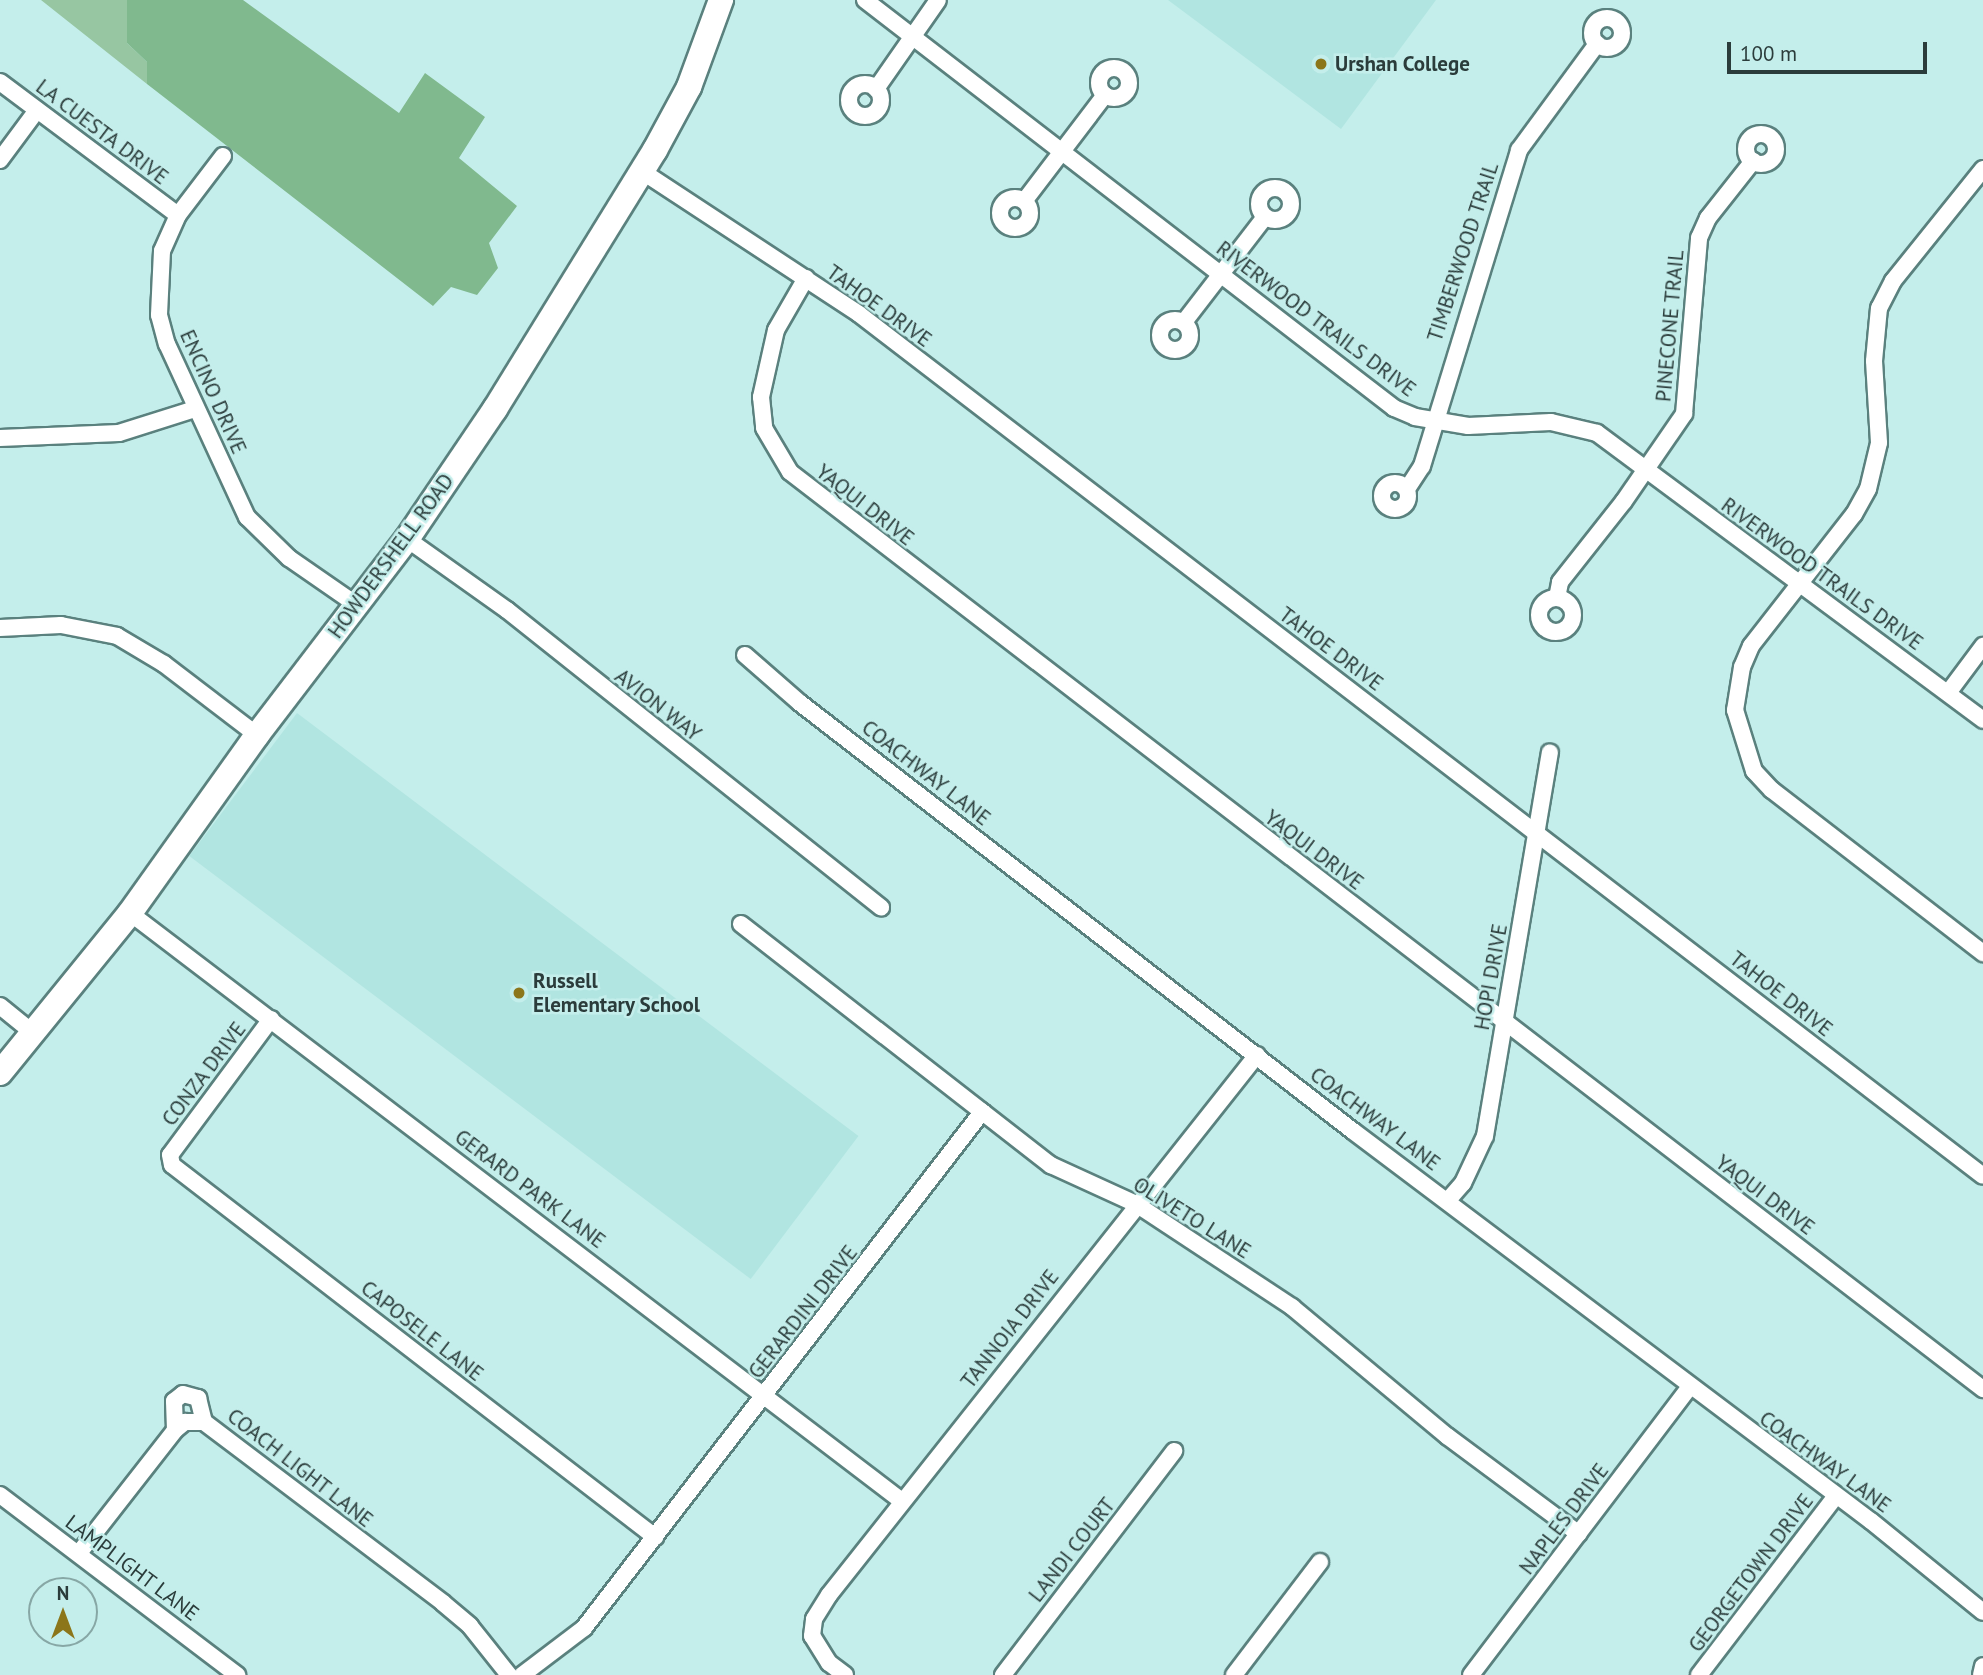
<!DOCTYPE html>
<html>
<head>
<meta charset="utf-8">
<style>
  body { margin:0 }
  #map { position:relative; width:1983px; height:1675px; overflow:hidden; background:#c4eeeb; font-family:"PT Sans",sans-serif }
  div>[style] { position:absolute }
  .built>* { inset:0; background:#b1e5e1; transform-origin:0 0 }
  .green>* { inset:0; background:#97c6a2 }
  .forest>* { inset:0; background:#80b98e }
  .roads { filter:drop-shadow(2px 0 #5a817e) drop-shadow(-2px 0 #5a817e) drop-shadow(0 2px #5a817e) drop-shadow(0 -2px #5a817e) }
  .minor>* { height:16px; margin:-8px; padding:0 8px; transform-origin:8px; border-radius:8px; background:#fff }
  .minor>.ring { margin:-8px; padding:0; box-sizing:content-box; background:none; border:16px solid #fff; border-radius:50% }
  .primary>* { height:24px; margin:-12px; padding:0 12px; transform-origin:12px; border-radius:12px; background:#fff }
  .dots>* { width:19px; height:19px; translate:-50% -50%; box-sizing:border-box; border:4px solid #c4eeeb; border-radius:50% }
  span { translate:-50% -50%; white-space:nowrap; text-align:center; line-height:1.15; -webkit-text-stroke:5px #c4eeeb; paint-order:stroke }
  .poi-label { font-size:21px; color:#2b3c3b; font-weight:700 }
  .left { translate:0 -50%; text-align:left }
  .street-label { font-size:21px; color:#2b3c3b }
  .north { position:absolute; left:28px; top:1577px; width:70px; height:70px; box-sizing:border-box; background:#c4eeeb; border:2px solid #87a7a5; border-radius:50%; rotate:0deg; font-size:19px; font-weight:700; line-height:28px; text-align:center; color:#2b3c3b }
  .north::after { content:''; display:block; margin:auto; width:24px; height:32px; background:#8c761a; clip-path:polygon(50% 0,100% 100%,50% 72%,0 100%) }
  .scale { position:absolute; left:1727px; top:42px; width:200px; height:32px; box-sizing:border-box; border:4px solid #2b3c3b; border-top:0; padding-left:9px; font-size:21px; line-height:24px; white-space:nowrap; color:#2b3c3b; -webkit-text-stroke:5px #c4eeeb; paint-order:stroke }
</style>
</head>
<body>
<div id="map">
  <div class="built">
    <i style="clip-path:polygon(1168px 0,1436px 0,1341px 129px)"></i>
    <i style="left:297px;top:713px;width:703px;height:179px;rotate:37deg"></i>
  </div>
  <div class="green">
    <i style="clip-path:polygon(41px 0,127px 0,127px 43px,147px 62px,147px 84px)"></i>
  </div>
  <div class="forest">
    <i style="clip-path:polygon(127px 0,243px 0,399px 113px,425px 73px,485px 117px,459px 158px,517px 206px,489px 243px,498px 268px,477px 295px,451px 287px,433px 306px,147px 84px,147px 62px,127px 43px)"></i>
  </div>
  <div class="roads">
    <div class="minor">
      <i style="left:865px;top:0;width:668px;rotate:37.64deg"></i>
      <i style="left:1394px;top:408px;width:23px;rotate:23deg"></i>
      <i style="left:1415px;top:417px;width:54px;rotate:9.6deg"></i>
      <i style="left:1468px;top:426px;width:83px;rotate:-2.8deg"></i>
      <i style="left:1551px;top:422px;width:47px;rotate:13.4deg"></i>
      <i style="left:1597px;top:433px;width:481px;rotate:36.6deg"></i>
      <i class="ring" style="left:1592px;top:18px;width:14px;height:14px"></i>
      <i class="ring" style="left:1099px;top:68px;width:14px;height:14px"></i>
      <i style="left:0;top:82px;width:222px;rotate:36.8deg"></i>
      <i class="ring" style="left:849px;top:84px;width:16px;height:16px"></i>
      <i style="left:876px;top:89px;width:108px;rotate:-55.1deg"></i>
      <i class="ring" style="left:1746px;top:134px;width:14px;height:14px"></i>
      <i style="left:223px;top:156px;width:74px;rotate:127.3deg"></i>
      <i style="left:178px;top:215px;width:39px;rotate:114deg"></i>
      <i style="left:162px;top:251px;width:64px;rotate:92.7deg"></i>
      <i style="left:159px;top:315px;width:30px;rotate:75deg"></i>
      <i style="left:167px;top:344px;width:191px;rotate:65.2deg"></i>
      <i style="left:247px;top:517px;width:59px;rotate:44.3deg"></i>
      <i style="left:289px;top:558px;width:83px;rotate:34.7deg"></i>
      <i style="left:0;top:160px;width:62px;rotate:-53.5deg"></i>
      <i style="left:1983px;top:169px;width:144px;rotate:128.8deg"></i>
      <i style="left:1893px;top:281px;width:30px;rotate:117deg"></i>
      <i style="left:1879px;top:308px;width:53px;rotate:95.4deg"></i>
      <i style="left:1874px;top:361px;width:82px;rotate:86.5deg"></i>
      <i style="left:1879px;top:443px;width:47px;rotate:103.4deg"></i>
      <i style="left:1868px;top:489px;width:29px;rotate:119deg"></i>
      <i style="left:1854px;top:514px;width:167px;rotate:128deg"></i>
      <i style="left:1751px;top:646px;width:23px;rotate:113deg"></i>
      <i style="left:1742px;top:667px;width:44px;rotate:99.2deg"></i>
      <i style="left:1735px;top:710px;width:64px;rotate:72.7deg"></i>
      <i style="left:1754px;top:771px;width:26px;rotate:47deg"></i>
      <i style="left:1772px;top:790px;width:267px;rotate:37.7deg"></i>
      <i style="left:643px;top:172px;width:258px;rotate:33.3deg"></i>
      <i style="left:859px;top:314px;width:1416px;rotate:37.48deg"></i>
      <i class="ring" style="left:1259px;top:188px;width:16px;height:16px"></i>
      <i class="ring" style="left:1000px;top:198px;width:14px;height:14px"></i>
      <i style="left:1025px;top:200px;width:132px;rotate:-52.7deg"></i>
      <i style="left:806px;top:278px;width:60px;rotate:120deg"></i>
      <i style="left:776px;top:330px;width:69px;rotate:102.6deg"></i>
      <i style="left:761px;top:397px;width:31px;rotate:84deg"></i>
      <i style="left:764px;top:428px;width:51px;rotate:59.4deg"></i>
      <i style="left:790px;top:472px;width:1505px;rotate:37.55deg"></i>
      <i class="ring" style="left:1160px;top:320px;width:14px;height:14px"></i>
      <i style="left:1184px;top:322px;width:133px;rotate:-52.4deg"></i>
      <i style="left:0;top:438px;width:119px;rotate:-2.4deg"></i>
      <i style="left:119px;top:433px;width:80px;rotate:-17.5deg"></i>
      <i class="ring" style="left:1382px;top:483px;width:10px;height:10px"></i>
      <i style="left:1407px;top:489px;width:27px;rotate:-57deg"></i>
      <i style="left:1422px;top:466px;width:331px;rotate:-72.9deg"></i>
      <i style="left:1519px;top:150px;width:132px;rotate:-53.7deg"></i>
      <i style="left:407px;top:539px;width:123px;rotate:35.4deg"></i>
      <i style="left:507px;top:610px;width:478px;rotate:38.5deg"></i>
      <i style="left:1557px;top:598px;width:16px;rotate:-79deg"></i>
      <i style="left:1560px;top:582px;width:103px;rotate:-51.7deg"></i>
      <i style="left:1624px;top:501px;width:106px;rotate:-55.4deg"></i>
      <i style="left:1684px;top:414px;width:177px;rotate:-85.1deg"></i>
      <i style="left:1699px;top:238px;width:22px;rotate:-66deg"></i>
      <i style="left:1708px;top:218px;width:73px;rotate:-51.7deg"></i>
      <i class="ring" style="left:1539px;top:598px;width:18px;height:18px"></i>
      <i style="left:0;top:628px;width:61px;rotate:-2.8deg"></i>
      <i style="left:61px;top:625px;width:57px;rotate:11.1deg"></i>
      <i style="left:117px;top:636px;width:55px;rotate:30.8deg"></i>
      <i style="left:164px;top:664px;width:117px;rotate:37.4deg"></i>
      <i style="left:745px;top:655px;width:73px;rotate:41.1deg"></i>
      <i style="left:800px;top:703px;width:699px;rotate:37.74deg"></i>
      <i style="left:1353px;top:1131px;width:648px;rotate:36.98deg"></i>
      <i style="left:1871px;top:1521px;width:144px;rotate:39.1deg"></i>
      <i style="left:1948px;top:693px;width:59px;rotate:-53.3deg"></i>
      <i style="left:130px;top:913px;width:970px;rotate:37.3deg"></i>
      <i style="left:741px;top:924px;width:393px;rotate:37.9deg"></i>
      <i style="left:1051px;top:1165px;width:94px;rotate:24.6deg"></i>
      <i style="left:1136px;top:1204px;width:187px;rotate:33.4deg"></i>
      <i style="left:1292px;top:1307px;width:202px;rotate:39.8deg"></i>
      <i style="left:1447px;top:1436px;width:164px;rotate:36.6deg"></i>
      <i style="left:0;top:1006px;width:40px;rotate:39deg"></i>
      <i style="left:271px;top:1019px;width:169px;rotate:126.6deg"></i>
      <i style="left:170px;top:1155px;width:10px;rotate:79deg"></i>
      <i style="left:172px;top:1165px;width:610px;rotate:37.6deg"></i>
      <i style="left:1449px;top:1199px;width:21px;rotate:-49deg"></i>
      <i style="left:1463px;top:1183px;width:52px;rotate:-64.9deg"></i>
      <i style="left:1485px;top:1136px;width:389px;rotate:-80.4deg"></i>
      <i style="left:175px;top:1430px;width:29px;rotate:-92deg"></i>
      <i style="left:174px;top:1401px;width:11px;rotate:-38deg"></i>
      <i style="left:183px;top:1394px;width:16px;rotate:15deg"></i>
      <i style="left:198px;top:1398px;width:25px;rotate:76deg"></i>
      <i style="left:0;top:1495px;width:298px;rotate:37.2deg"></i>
      <i style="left:79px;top:1553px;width:156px;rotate:-52deg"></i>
      <i style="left:175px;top:1430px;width:13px;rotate:-39deg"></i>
      <i style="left:185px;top:1422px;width:19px"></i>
      <i style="left:204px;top:1422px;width:300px;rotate:37.1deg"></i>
      <i style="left:443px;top:1603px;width:35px;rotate:40deg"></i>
      <i style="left:470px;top:1626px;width:63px;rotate:51.5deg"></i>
      <i style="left:522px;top:1675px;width:78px;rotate:-37.2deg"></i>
      <i style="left:584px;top:1628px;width:652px;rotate:-52.36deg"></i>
      <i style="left:845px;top:1675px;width:20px;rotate:-143deg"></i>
      <i style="left:829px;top:1663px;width:32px;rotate:-122deg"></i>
      <i style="left:812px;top:1636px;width:17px;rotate:-83deg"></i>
      <i style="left:814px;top:1619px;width:28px;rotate:-58deg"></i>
      <i style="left:829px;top:1595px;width:689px;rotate:-51.6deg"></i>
      <i style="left:1003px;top:1675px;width:282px;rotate:-52.6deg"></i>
      <i style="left:1234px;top:1675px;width:142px;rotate:-52.7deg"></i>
      <i style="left:1471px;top:1675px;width:360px;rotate:-52.8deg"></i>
      <i style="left:1699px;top:1675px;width:225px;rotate:-52.6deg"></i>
      <i style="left:1981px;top:1675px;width:9px;rotate:-77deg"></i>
    </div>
    <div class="primary">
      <i style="left:0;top:1073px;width:206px;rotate:-50.9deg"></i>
      <i style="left:130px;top:913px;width:219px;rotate:-54.5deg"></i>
      <i style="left:257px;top:735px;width:247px;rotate:-52.6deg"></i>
      <i style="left:407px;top:539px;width:157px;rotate:-55.9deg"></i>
      <i style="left:495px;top:409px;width:304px;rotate:-58.3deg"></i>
      <i style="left:655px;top:150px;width:72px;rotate:-61.6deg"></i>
      <i style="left:689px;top:87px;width:93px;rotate:-69.8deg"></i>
    </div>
  </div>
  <div class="dots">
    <i style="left:1321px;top:64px;background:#8c761a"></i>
    <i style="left:519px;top:993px;background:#8c761a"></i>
  </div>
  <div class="poi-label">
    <span class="left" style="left:1335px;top:64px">Urshan College</span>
    <span class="left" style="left:533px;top:993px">Russell<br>Elementary School</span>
  </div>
  <div class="street-label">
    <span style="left:102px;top:132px;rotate:37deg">LA CUESTA DRIVE</span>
    <span style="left:1463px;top:252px;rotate:-72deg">TIMBERWOOD TRAIL</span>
    <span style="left:879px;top:306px;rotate:36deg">TAHOE DRIVE</span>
    <span style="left:1316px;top:319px;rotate:37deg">RIVERWOOD TRAILS DRIVE</span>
    <span style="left:1670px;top:326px;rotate:-85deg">PINECONE TRAIL</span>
    <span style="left:213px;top:392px;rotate:66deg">ENCINO DRIVE</span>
    <span style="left:865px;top:505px;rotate:38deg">YAQUI DRIVE</span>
    <span style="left:391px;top:556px;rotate:-54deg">HOWDERSHELL ROAD</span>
    <span style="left:1822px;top:574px;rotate:36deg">RIVERWOOD TRAILS DRIVE</span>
    <span style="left:1331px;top:649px;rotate:37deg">TAHOE DRIVE</span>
    <span style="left:658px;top:705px;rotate:38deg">AVION WAY</span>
    <span style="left:926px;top:773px;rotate:38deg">COACHWAY LANE</span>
    <span style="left:1314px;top:850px;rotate:37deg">YAQUI DRIVE</span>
    <span style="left:1491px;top:977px;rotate:-80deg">HOPI DRIVE</span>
    <span style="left:1781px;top:994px;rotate:38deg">TAHOE DRIVE</span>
    <span style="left:204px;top:1074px;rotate:-53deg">CONZA DRIVE</span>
    <span style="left:1375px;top:1119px;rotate:37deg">COACHWAY LANE</span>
    <span style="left:530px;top:1189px;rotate:37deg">GERARD PARK LANE</span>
    <span style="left:1765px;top:1195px;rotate:37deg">YAQUI DRIVE</span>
    <span style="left:1192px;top:1218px;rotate:32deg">OLIVETO LANE</span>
    <span style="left:803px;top:1312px;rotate:-52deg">GERARDINI DRIVE</span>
    <span style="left:1010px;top:1329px;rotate:-52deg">TANNOIA DRIVE</span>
    <span style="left:422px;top:1331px;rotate:38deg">CAPOSELE LANE</span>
    <span style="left:1825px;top:1462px;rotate:36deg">COACHWAY LANE</span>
    <span style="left:300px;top:1468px;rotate:38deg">COACH LIGHT LANE</span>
    <span style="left:1564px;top:1519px;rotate:-53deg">NAPLES DRIVE</span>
    <span style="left:1072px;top:1550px;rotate:-52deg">LANDI COURT</span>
    <span style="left:132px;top:1568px;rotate:37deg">LAMPLIGHT LANE</span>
    <span style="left:1751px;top:1573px;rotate:-53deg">GEORGETOWN DRIVE</span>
  </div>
  <div class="north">N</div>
  <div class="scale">100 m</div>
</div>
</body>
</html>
